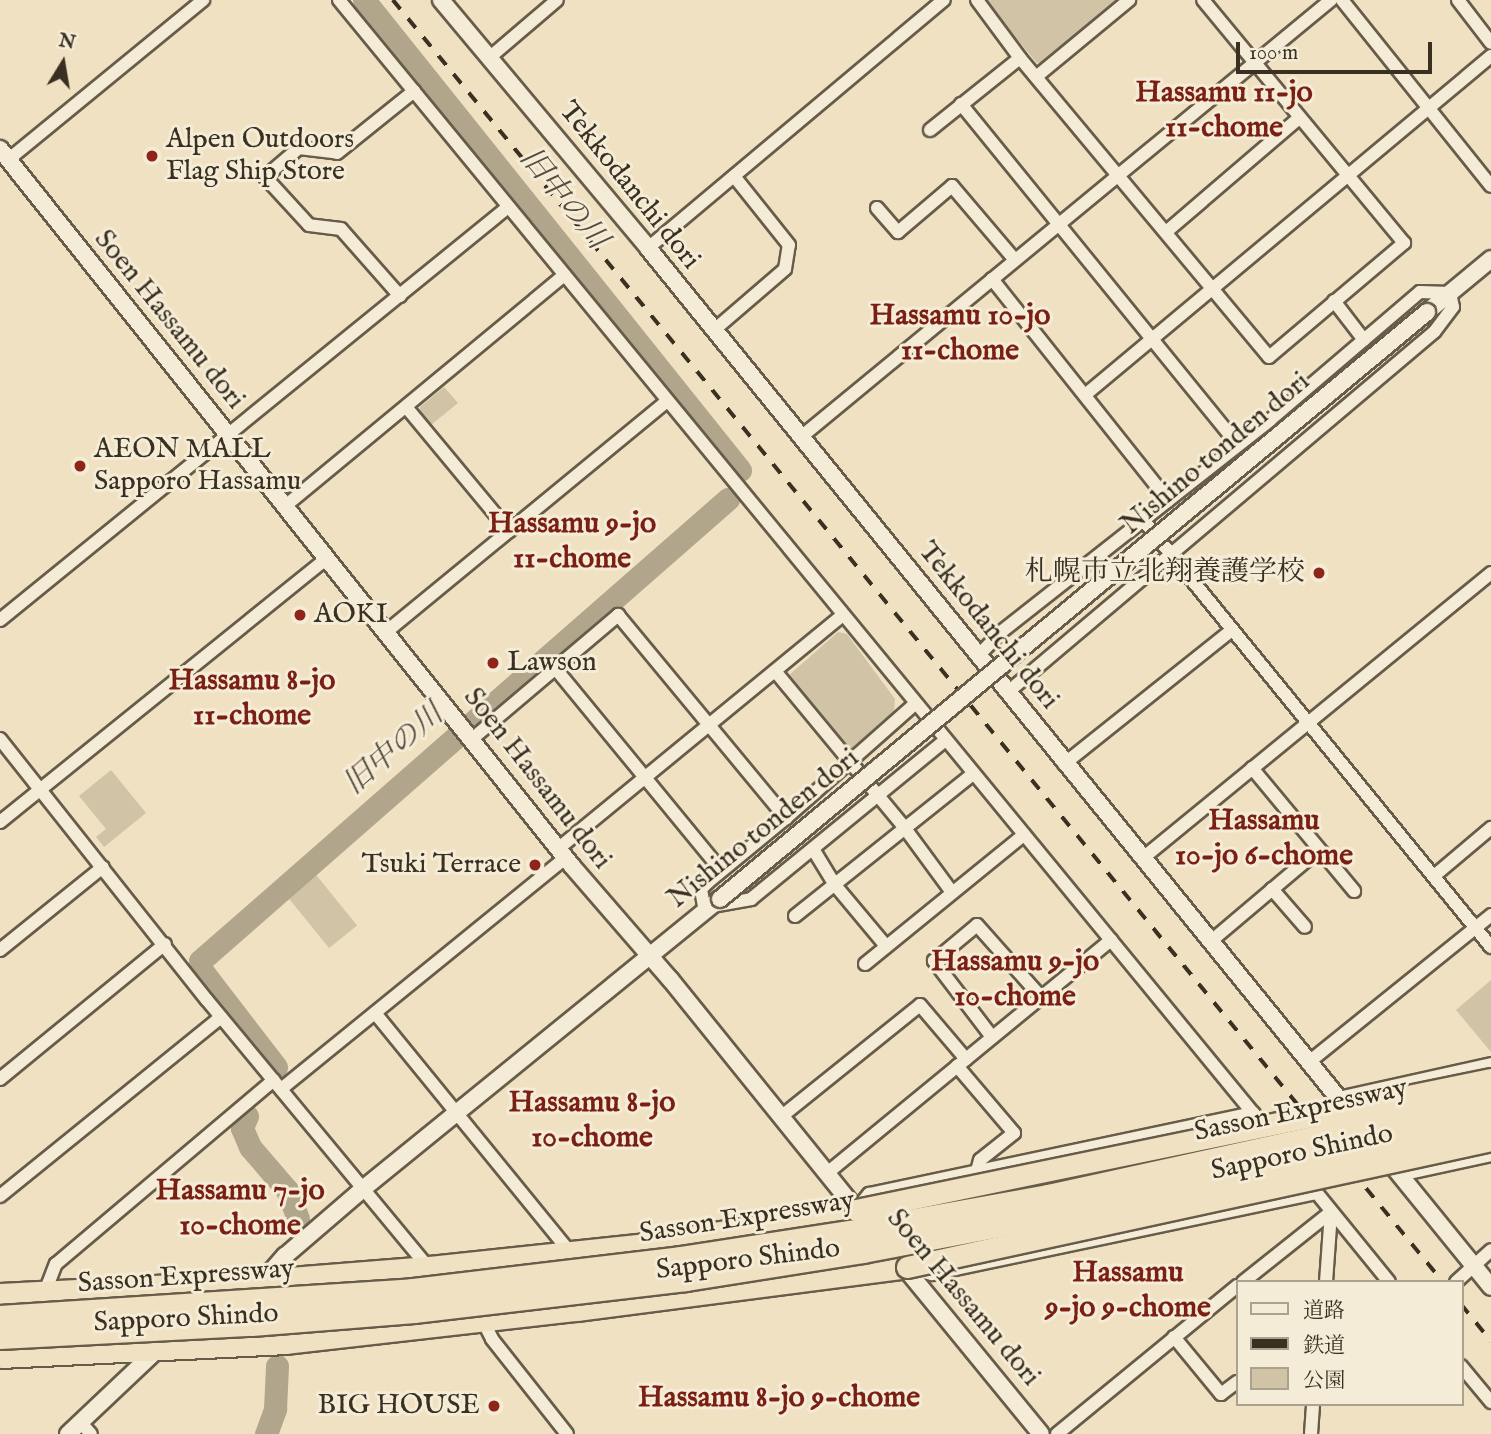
<!DOCTYPE html>
<html>
<head>
<meta charset="utf-8">
<style>
  body { margin:0 }
  #map { position:relative; width:1491px; height:1434px; overflow:hidden; background:#efe1c1; font-family:"IM FELL English","Noto Serif JP",serif }
  div>[style] { position:absolute }
  .green>* { inset:0; background:#d0c3a6; transform-origin:0 0 }
  .river>* { height:23px; margin:-11.5px; padding:0 11.5px; transform-origin:11.5px; border-radius:11.5px; background:#b1a58b }
  .roads { filter:drop-shadow(2px 0 #675c49) drop-shadow(-2px 0 #675c49) drop-shadow(0 2px #675c49) drop-shadow(0 -2px #675c49) }
  .minor>* { height:12px; margin:-6px; padding:0 6px; transform-origin:6px; border-radius:6px; background:#f5ecd7 }
  .tertiary>* { height:16px; margin:-8px; padding:0 8px; transform-origin:8px; border-radius:8px; background:#f5ecd7 }
  .trunk>* { height:21px; margin:-10.5px; padding:0 10.5px; transform-origin:10.5px; border-radius:10.5px; background:#efe1c1 }
  .rail>* { height:3.5px; margin-top:-1.75px; transform-origin:0; background:repeating-linear-gradient(90deg,#3a3021 0 12px,transparent 0 24px) }
  .bridges { filter:drop-shadow(2px 0 #675c49) drop-shadow(-2px 0 #675c49) drop-shadow(0 2px #675c49) drop-shadow(0 -2px #675c49) }
  .tertiary-bridge>* { height:16px; margin:-8px; padding:0 8px; transform-origin:8px; border-radius:8px; background:#f5ecd7 }
  .trunk-bridge>* { height:21px; margin:-10.5px; padding:0 10.5px; transform-origin:10.5px; border-radius:10.5px; background:#efe1c1 }
  .motorway-bridge>* { height:24px; margin:-12px; padding:0 12px; transform-origin:12px; border-radius:12px; background:#efe1c1 }
  .dots>* { width:19px; height:19px; translate:-50% -50%; box-sizing:border-box; border:4px solid #f5ecd7; border-radius:50% }
  span { translate:-50% -50%; white-space:nowrap; text-align:center; line-height:1.15; -webkit-text-stroke:6px #f5ecd7; paint-order:stroke }
  .poi-label { font-size:28px; color:#3a3021 }
  .left { translate:0 -50%; text-align:left }
  .right { translate:-100% -50%; text-align:right }
  .street-label { font-size:28px; color:#3a3021 }
  .neighbourhood-label { font-size:30px; color:#7a1f14; font-weight:700 }
  .water-label { font-size:30px; color:#584d3c; font-style:italic }
  .legend { position:absolute; left:1236px; top:1280px; width:228px; height:126px; box-sizing:border-box; background:#f5ecd7; border:2px solid #aaa18e; margin:0; padding:9px 12px; list-style:none; font-size:21px; color:#3a3021 }
  .legend li { display:flex; align-items:center; gap:14px; height:35px }
  .legend b { width:35px; border:2px solid #aaa18e }
  .north { position:absolute; left:28px; top:28px; width:70px; height:70px; -webkit-text-stroke:5px #f5ecd7; paint-order:stroke; rotate:11deg; font-size:19px; font-weight:700; line-height:28px; text-align:center; color:#3a3021 }
  .north::after { content:''; display:block; margin:auto; width:24px; height:32px; background:#3a3021; clip-path:polygon(50% 0,100% 100%,50% 72%,0 100%) }
  .scale { position:absolute; left:1236px; top:42px; width:196px; height:32px; box-sizing:border-box; border:4px solid #3a3021; border-top:0; padding-left:9px; font-size:21px; line-height:24px; white-space:nowrap; color:#3a3021; -webkit-text-stroke:5px #f5ecd7; paint-order:stroke }
</style>
</head>
<body>
<div id="map">
  <div class="green">
    <i style="clip-path:polygon(984px 0,1121px 0,1043px 64px,1037px 63px)"></i>
    <i style="clip-path:polygon(444px 387px,458px 403px,431px 425px,420px 412px,420px 407px)"></i>
    <i style="clip-path:polygon(838px 632px,847px 634px,895px 699px,894px 712px,851px 750px,846px 749px,788px 676px)"></i>
    <i style="clip-path:polygon(111px 770px,146px 813px,104px 847px,96px 837px,106px 829px,79px 796px)"></i>
    <i style="left:313px;top:871px;width:70px;height:36px;rotate:51deg"></i>
    <i style="clip-path:polygon(1491px 980px,1491px 1052px,1456px 1010px)"></i>
  </div>
  <div class="river">
    <i style="left:364px;top:0;width:602px;rotate:51.34deg"></i>
    <i style="left:276px;top:1067px;width:121px;rotate:-127.6deg"></i>
    <i style="left:202px;top:971px;width:10px;rotate:-101deg"></i>
    <i style="left:200px;top:961px;width:702px;rotate:-41.19deg"></i>
    <i style="left:247px;top:1116px;width:13px;rotate:113deg"></i>
    <i style="left:242px;top:1128px;width:21px;rotate:67deg"></i>
    <i style="left:250px;top:1147px;width:57px;rotate:49.3deg"></i>
    <i style="left:287px;top:1190px;width:31px;rotate:69deg"></i>
    <i style="left:266px;top:1434px;width:27px;rotate:-70deg"></i>
    <i style="left:275px;top:1409px;width:43px;rotate:-87.3deg"></i>
  </div>
  <div class="roads">
    <div class="minor">
      <i style="left:339px;top:0;width:1461px;rotate:50.61deg"></i>
      <i style="left:977px;top:0;width:72px;rotate:53.4deg"></i>
      <i style="left:1020px;top:58px;width:389px;rotate:50.2deg"></i>
      <i style="left:1269px;top:357px;width:177px;rotate:-40.2deg"></i>
      <i style="left:1404px;top:243px;width:315px;rotate:-129.6deg"></i>
      <i style="left:1342px;top:0;width:238px;rotate:51.3deg"></i>
      <i style="left:1458px;top:0;width:54px;rotate:52.5deg"></i>
      <i style="left:489px;top:58px;width:89px;rotate:-40.5deg"></i>
      <i style="left:1036px;top:77px;width:121px;rotate:-39.6deg"></i>
      <i style="left:961px;top:104px;width:439px;rotate:50.9deg"></i>
      <i style="left:930px;top:130px;width:115px;rotate:-38.7deg"></i>
      <i style="left:9px;top:159px;width:251px;rotate:-39.3deg"></i>
      <i style="left:877px;top:208px;width:32px;rotate:49deg"></i>
      <i style="left:898px;top:232px;width:71px;rotate:-40.4deg"></i>
      <i style="left:952px;top:186px;width:97px;rotate:49.6deg"></i>
      <i style="left:1166px;top:232px;width:175px;rotate:-40.6deg"></i>
      <i style="left:648px;top:248px;width:386px;rotate:-40deg"></i>
      <i style="left:992px;top:279px;width:283px;rotate:51.5deg"></i>
      <i style="left:400px;top:296px;width:89px;rotate:-131.4deg"></i>
      <i style="left:341px;top:229px;width:32px;rotate:-173deg"></i>
      <i style="left:309px;top:225px;width:65px;rotate:-132.5deg"></i>
      <i style="left:265px;top:177px;width:45px;rotate:-40.5deg"></i>
      <i style="left:299px;top:148px;width:38px;rotate:7deg"></i>
      <i style="left:337px;top:153px;width:99px;rotate:-38.8deg"></i>
      <i style="left:1334px;top:301px;width:49px;rotate:52.4deg"></i>
      <i style="left:713px;top:331px;width:95px;rotate:-40.7deg"></i>
      <i style="left:785px;top:269px;width:24px;rotate:-81deg"></i>
      <i style="left:789px;top:245px;width:88px;rotate:-128.6deg"></i>
      <i style="left:1085px;top:395px;width:529px;rotate:-39.86deg"></i>
      <i style="left:407px;top:408px;width:160px;rotate:50.3deg"></i>
      <i style="left:801px;top:437px;width:687px;rotate:-39.51deg"></i>
      <i style="left:284px;top:507px;width:364px;rotate:-39.6deg"></i>
      <i style="left:1143px;top:520px;width:551px;rotate:50.82deg"></i>
      <i style="left:0;top:620px;width:655px;rotate:-39.11deg"></i>
      <i style="left:386px;top:632px;width:364px;rotate:-39.4deg"></i>
      <i style="left:978px;top:656px;width:33px;rotate:-46deg"></i>
      <i style="left:1001px;top:632px;width:342px;rotate:-38.2deg"></i>
      <i style="left:1270px;top:420px;width:197px;rotate:-40.5deg"></i>
      <i style="left:1420px;top:292px;width:30px;rotate:2deg"></i>
      <i style="left:1450px;top:293px;width:14px;rotate:78deg"></i>
      <i style="left:1453px;top:307px;width:31px;rotate:127deg"></i>
      <i style="left:1434px;top:332px;width:558px;rotate:139.8deg"></i>
      <i style="left:555px;top:668px;width:261px;rotate:50.6deg"></i>
      <i style="left:775px;top:671px;width:202px;rotate:50.4deg"></i>
      <i style="left:904px;top:827px;width:79px;rotate:53.7deg"></i>
      <i style="left:0;top:739px;width:333px;rotate:51.6deg"></i>
      <i style="left:207px;top:1000px;width:347px;rotate:50.4deg"></i>
      <i style="left:472px;top:739px;width:192px;rotate:-40.3deg"></i>
      <i style="left:618px;top:615px;width:264px;rotate:50.4deg"></i>
      <i style="left:1064px;top:764px;width:215px;rotate:-38.6deg"></i>
      <i style="left:1252px;top:768px;width:160px;rotate:50.3deg"></i>
      <i style="left:0;top:822px;width:419px;rotate:-38.9deg"></i>
      <i style="left:559px;top:848px;width:367px;rotate:-39.4deg"></i>
      <i style="left:813px;top:849px;width:42px;rotate:58.6deg"></i>
      <i style="left:835px;top:885px;width:80px;rotate:50.1deg"></i>
      <i style="left:1143px;top:858px;width:450px;rotate:-39.3deg"></i>
      <i style="left:1434px;top:876px;width:75px;rotate:-40.1deg"></i>
      <i style="left:1272px;top:889px;width:50px;rotate:49deg"></i>
      <i style="left:712px;top:906px;width:40px;rotate:-10deg"></i>
      <i style="left:751px;top:899px;width:251px;rotate:-39.3deg"></i>
      <i style="left:705px;top:912px;width:23px;rotate:-100deg"></i>
      <i style="left:701px;top:889px;width:10px;rotate:-45deg"></i>
      <i style="left:708px;top:882px;width:101px;rotate:-39.4deg"></i>
      <i style="left:786px;top:818px;width:172px;rotate:-41.5deg"></i>
      <i style="left:795px;top:916px;width:228px;rotate:-38.6deg"></i>
      <i style="left:1210px;top:942px;width:143px;rotate:-40.2deg"></i>
      <i style="left:0;top:950px;width:132px;rotate:-38.9deg"></i>
      <i style="left:865px;top:964px;width:205px;rotate:-39.1deg"></i>
      <i style="left:375px;top:1013px;width:308px;rotate:50.8deg"></i>
      <i style="left:992px;top:1037px;width:96px;rotate:-127.3deg"></i>
      <i style="left:934px;top:961px;width:56px;rotate:-39.9deg"></i>
      <i style="left:977px;top:925px;width:96px;rotate:48.4deg"></i>
      <i style="left:1309px;top:1062px;width:234px;rotate:-38.9deg"></i>
      <i style="left:957px;top:1066px;width:88px;rotate:49.6deg"></i>
      <i style="left:1014px;top:1133px;width:43px;rotate:141.5deg"></i>
      <i style="left:980px;top:1160px;width:11px;rotate:105deg"></i>
      <i style="left:0;top:1079px;width:213px;rotate:-39.3deg"></i>
      <i style="left:281px;top:1089px;width:367px;rotate:-39.1deg"></i>
      <i style="left:1338px;top:1098px;width:157px;rotate:-12.5deg"></i>
      <i style="left:782px;top:1116px;width:177px;rotate:-38.8deg"></i>
      <i style="left:920px;top:1005px;width:71px;rotate:49.6deg"></i>
      <i style="left:826px;top:1174px;width:369px;rotate:-39.4deg"></i>
      <i style="left:1400px;top:1175px;width:93px;rotate:-12.4deg"></i>
      <i style="left:1303px;top:1176px;width:136px;rotate:50.9deg"></i>
      <i style="left:0;top:1196px;width:284px;rotate:-39deg"></i>
      <i style="left:856px;top:1210px;width:21px;rotate:-51deg"></i>
      <i style="left:869px;top:1194px;width:393px;rotate:-11.9deg"></i>
      <i style="left:913px;top:1269px;width:20px;rotate:15deg"></i>
      <i style="left:932px;top:1274px;width:392px;rotate:-11.9deg"></i>
      <i style="left:1243px;top:1282px;width:112px;rotate:-38.5deg"></i>
      <i style="left:1326px;top:1282px;width:70px;rotate:-85.9deg"></i>
      <i style="left:1456px;top:1282px;width:47px;rotate:-42.4deg"></i>
      <i style="left:45px;top:1292px;width:30px;rotate:-69deg"></i>
      <i style="left:56px;top:1264px;width:285px;rotate:-40.2deg"></i>
      <i style="left:483px;top:1321px;width:20px;rotate:63deg"></i>
      <i style="left:492px;top:1339px;width:121px;rotate:51.7deg"></i>
      <i style="left:1174px;top:1337px;width:74px;rotate:50.5deg"></i>
      <i style="left:1221px;top:1394px;width:20px;rotate:-37deg"></i>
      <i style="left:1461px;top:1366px;width:47px;rotate:50.2deg"></i>
      <i style="left:82px;top:1424px;width:13px;rotate:48deg"></i>
      <i style="left:1057px;top:1434px;width:233px;rotate:-39.4deg"></i>
      <i style="left:1311px;top:1434px;width:30px;rotate:-86deg"></i>
    </div>
    <div class="tertiary">
      <i style="left:441px;top:0;width:323px;rotate:50.1deg"></i>
      <i style="left:648px;top:248px;width:1117px;rotate:50.92deg"></i>
      <i style="left:0;top:149px;width:917px;rotate:51.42deg"></i>
      <i style="left:572px;top:866px;width:150px;rotate:49.1deg"></i>
      <i style="left:670px;top:979px;width:304px;rotate:51.1deg"></i>
      <i style="left:1427px;top:312px;width:83px;rotate:-39.6deg"></i>
      <i style="left:1383px;top:1154px;width:171px;rotate:50.9deg"></i>
      <i style="left:883px;top:1241px;width:249px;rotate:50.7deg"></i>
      <i style="left:262px;top:1282px;width:35px;rotate:-49deg"></i>
      <i style="left:285px;top:1256px;width:104px;rotate:-40.7deg"></i>
      <i style="left:364px;top:1188px;width:459px;rotate:-39.1deg"></i>
      <i style="left:68px;top:1434px;width:127px;rotate:-43.4deg"></i>
    </div>
    <div class="trunk">
      <i style="left:0;top:1294px;width:265px;rotate:-3deg"></i>
      <i style="left:265px;top:1280px;width:164px;rotate:-4.6deg"></i>
      <i style="left:428px;top:1267px;width:219px;rotate:-6deg"></i>
      <i style="left:646px;top:1244px;width:213px;rotate:-9.2deg"></i>
      <i style="left:0;top:1357px;width:286px;rotate:-2.8deg"></i>
      <i style="left:286px;top:1343px;width:293px;rotate:-6.5deg"></i>
      <i style="left:577px;top:1310px;width:333px;rotate:-7.4deg"></i>
    </div>
  </div>
  <div class="rail">
    <i style="left:393px;top:0;width:1657px;rotate:50.68deg"></i>
    <i style="left:1461px;top:1304px;width:48px;rotate:51deg"></i>
  </div>
  <div class="bridges">
    <div class="tertiary-bridge">
      <i style="left:720px;top:899px;width:919px;rotate:-39.7deg"></i>
    </div>
    <div class="trunk-bridge">
      <i style="left:856px;top:1210px;width:648px;rotate:-11.66deg"></i>
      <i style="left:907px;top:1267px;width:598px;rotate:-12.27deg"></i>
    </div>
    <div class="motorway-bridge">
      <i style="left:0;top:1318px;width:414px;rotate:-3.7deg"></i>
      <i style="left:413px;top:1291px;width:270px;rotate:-6.8deg"></i>
      <i style="left:681px;top:1259px;width:182px;rotate:-8.8deg"></i>
      <i style="left:861px;top:1231px;width:191px;rotate:-10.3deg"></i>
      <i style="left:1049px;top:1197px;width:453px;rotate:-12.4deg"></i>
      <i style="left:0;top:1337px;width:252px;rotate:-3deg"></i>
      <i style="left:252px;top:1324px;width:163px;rotate:-4.6deg"></i>
      <i style="left:414px;top:1311px;width:274px;rotate:-6.7deg"></i>
      <i style="left:686px;top:1279px;width:179px;rotate:-9deg"></i>
      <i style="left:863px;top:1251px;width:191px;rotate:-10.8deg"></i>
      <i style="left:1051px;top:1215px;width:450px;rotate:-12.3deg"></i>
    </div>
  </div>
  <div class="dots">
    <i style="left:152px;top:156px;background:#8f2418"></i>
    <i style="left:80px;top:466px;background:#8f2418"></i>
    <i style="left:1319px;top:573px;background:#8f2418"></i>
    <i style="left:300px;top:615px;background:#8f2418"></i>
    <i style="left:493px;top:663px;background:#8f2418"></i>
    <i style="left:535px;top:865px;background:#8f2418"></i>
    <i style="left:494px;top:1406px;background:#8f2418"></i>
  </div>
  <div class="poi-label">
    <span class="left" style="left:166px;top:156px">Alpen Outdoors<br>Flag Ship Store</span>
    <span class="left" style="left:94px;top:466px">AEON MALL<br>Sapporo Hassamu</span>
    <span class="right" style="left:1305px;top:573px">札幌市立北翔養護学校</span>
    <span class="left" style="left:314px;top:615px">AOKI</span>
    <span class="left" style="left:507px;top:663px">Lawson</span>
    <span class="right" style="left:521px;top:865px">Tsuki Terrace</span>
    <span class="right" style="left:480px;top:1406px">BIG HOUSE</span>
  </div>
  <div class="street-label">
    <span style="left:629px;top:186px;rotate:51deg">Tekkodanchi dori</span>
    <span style="left:169px;top:320px;rotate:51deg">Soen Hassamu dori</span>
    <span style="left:1216px;top:454px;rotate:-40deg">Nishino tonden dori</span>
    <span style="left:988px;top:626px;rotate:51deg">Tekkodanchi dori</span>
    <span style="left:537px;top:779px;rotate:52deg">Soen Hassamu dori</span>
    <span style="left:764px;top:829px;rotate:-39deg">Nishino tonden dori</span>
    <span style="left:1301px;top:1111px;rotate:-12deg">Sasson Expressway</span>
    <span style="left:1302px;top:1153px;rotate:-12deg">Sapporo Shindo</span>
    <span style="left:747px;top:1218px;rotate:-9deg">Sasson Expressway</span>
    <span style="left:748px;top:1260px;rotate:-7deg">Sapporo Shindo</span>
    <span style="left:186px;top:1277px;rotate:-4deg">Sasson Expressway</span>
    <span style="left:963px;top:1298px;rotate:50deg">Soen Hassamu dori</span>
    <span style="left:186px;top:1319px;rotate:-3deg">Sapporo Shindo</span>
  </div>
  <div class="neighbourhood-label">
    <span style="left:1224px;top:110px">Hassamu 11-jo<br>11-chome</span>
    <span style="left:960px;top:333px">Hassamu 10-jo<br>11-chome</span>
    <span style="left:572px;top:541px">Hassamu 9-jo<br>11-chome</span>
    <span style="left:252px;top:698px">Hassamu 8-jo<br>11-chome</span>
    <span style="left:1264px;top:838px">Hassamu<br>10-jo 6-chome</span>
    <span style="left:1015px;top:979px">Hassamu 9-jo<br>10-chome</span>
    <span style="left:592px;top:1120px">Hassamu 8-jo<br>10-chome</span>
    <span style="left:240px;top:1208px">Hassamu 7-jo<br>10-chome</span>
    <span style="left:1128px;top:1290px">Hassamu<br>9-jo 9-chome</span>
    <span style="left:779px;top:1398px">Hassamu 8-jo 9-chome</span>
  </div>
  <div class="water-label">
    <span style="left:563px;top:199px;rotate:51deg">旧中の川</span>
    <span style="left:394px;top:750px;rotate:-41deg">旧中の川</span>
  </div>
  <ul class="legend">
  <li><b style="height:9px;background:#f5ecd7"></b>道路</li>
  <li><b style="height:9px;background:#3a3021"></b>鉄道</li>
  <li><b style="height:19px;background:#d0c3a6"></b>公園</li>
  </ul>
  <div class="north">N</div>
  <div class="scale">100 m</div>
</div>
</body>
</html>
